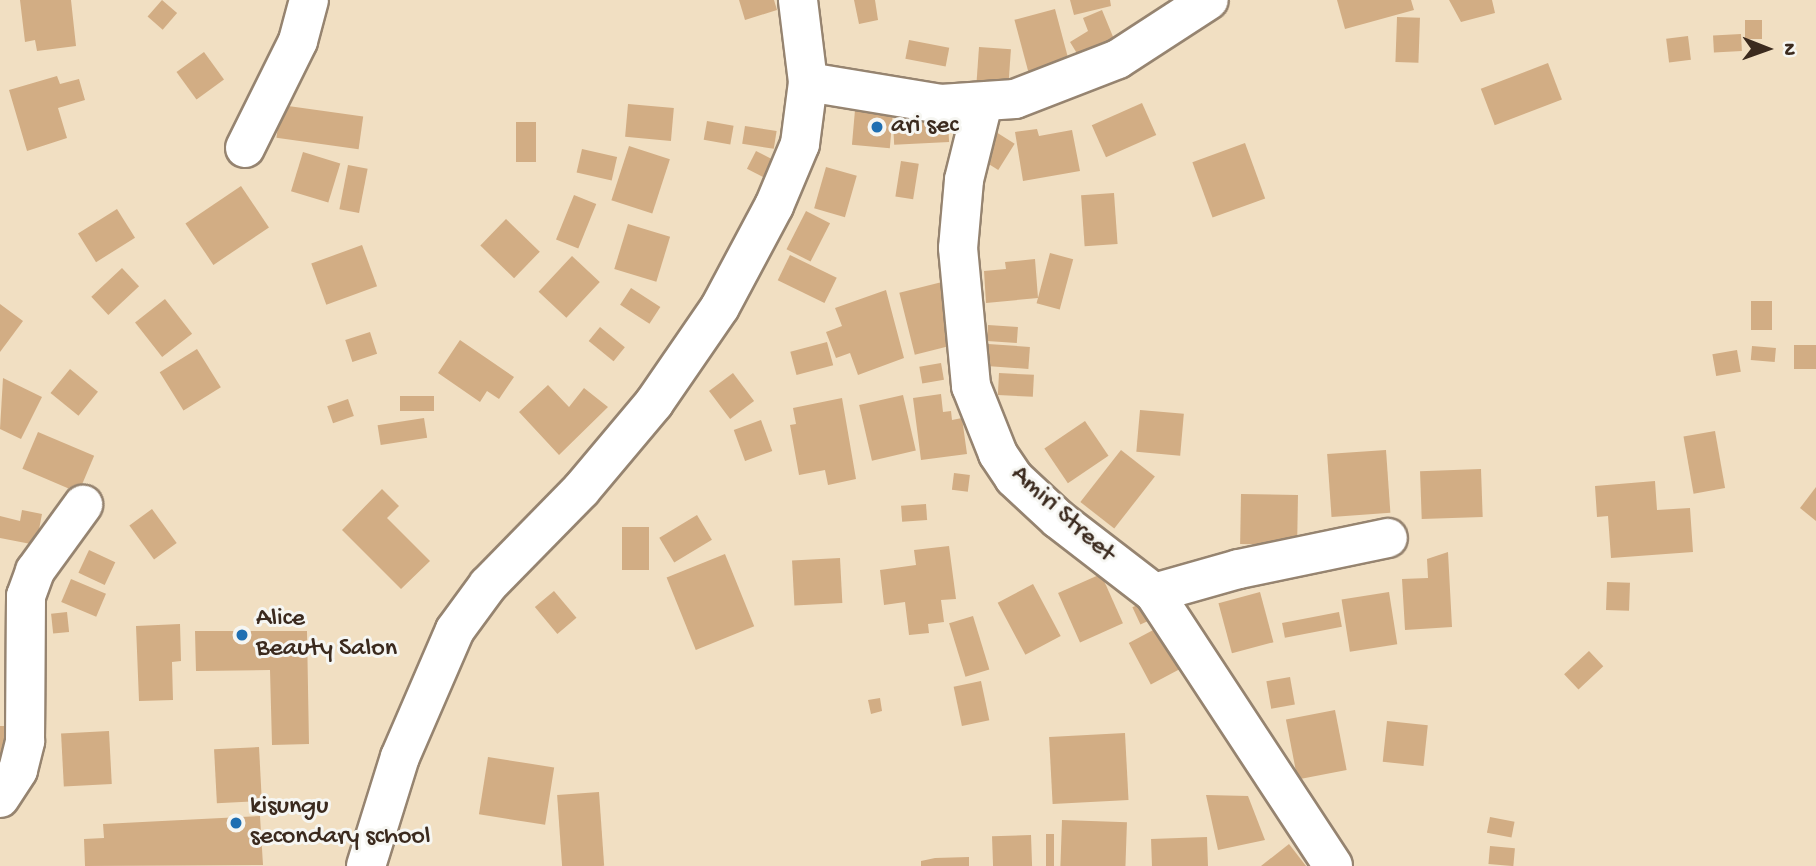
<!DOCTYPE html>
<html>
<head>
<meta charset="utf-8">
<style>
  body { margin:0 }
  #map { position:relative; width:1816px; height:866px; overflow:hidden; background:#f1dfc2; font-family:"Gochi Hand",sans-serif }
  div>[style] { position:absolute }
  .building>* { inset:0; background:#d2ad84; transform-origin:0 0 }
  .roads { filter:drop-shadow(2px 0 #968470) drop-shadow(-2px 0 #968470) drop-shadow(0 2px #968470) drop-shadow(0 -2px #968470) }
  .minor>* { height:38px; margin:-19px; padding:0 19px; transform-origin:19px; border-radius:19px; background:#fff }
  .dots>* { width:19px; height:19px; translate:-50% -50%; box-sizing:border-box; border:4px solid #f6f6f2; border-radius:50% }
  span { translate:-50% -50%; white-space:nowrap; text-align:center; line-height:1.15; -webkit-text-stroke:6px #f6f6f2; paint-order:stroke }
  .poi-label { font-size:26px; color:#3b2a1e }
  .left { translate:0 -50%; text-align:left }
  .street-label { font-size:26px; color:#3b2a1e }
  .north { position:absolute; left:1732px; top:14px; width:70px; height:70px; -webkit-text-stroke:5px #f6f6f2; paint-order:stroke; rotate:91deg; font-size:19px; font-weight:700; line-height:28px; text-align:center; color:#3b2a1e }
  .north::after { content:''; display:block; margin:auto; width:24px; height:32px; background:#3b2a1e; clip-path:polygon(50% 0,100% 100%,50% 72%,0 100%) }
</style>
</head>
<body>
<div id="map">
  <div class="building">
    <i style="clip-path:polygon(20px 0,71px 0,76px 46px,37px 51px,35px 40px,25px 42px)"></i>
    <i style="left:162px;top:0;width:20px;height:22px;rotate:41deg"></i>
    <i style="clip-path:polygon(739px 0,774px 0,777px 10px,745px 20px)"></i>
    <i style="clip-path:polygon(854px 0,875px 0,878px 20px,859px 24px)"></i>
    <i style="clip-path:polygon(1070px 0,1110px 0,1111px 6px,1074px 15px)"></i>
    <i style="clip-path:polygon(1337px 0,1411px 0,1414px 10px,1345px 29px)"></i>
    <i style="clip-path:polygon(1449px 0,1492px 0,1495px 13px,1461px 22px)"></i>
    <i style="left:1055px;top:9px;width:62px;height:42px;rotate:75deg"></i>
    <i style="clip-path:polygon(1102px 10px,1116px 44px,1081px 60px,1070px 42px,1088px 31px,1083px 18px)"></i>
    <i style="left:1397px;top:17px;width:23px;height:45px;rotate:2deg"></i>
    <i style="left:1745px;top:20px;width:17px;height:19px"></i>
    <i style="left:1741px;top:34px;width:17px;height:28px;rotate:87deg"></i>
    <i style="left:1688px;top:36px;width:24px;height:22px;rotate:83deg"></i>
    <i style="left:909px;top:40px;width:41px;height:19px;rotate:11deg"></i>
    <i style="left:979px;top:47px;width:32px;height:38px;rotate:4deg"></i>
    <i style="left:204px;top:52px;width:34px;height:34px;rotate:54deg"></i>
    <i style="left:1548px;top:63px;width:39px;height:72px;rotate:69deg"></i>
    <i style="clip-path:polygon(57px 76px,60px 84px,79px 79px,85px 100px,58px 108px,67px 138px,27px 151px,9px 90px)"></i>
    <i style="left:1142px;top:103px;width:35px;height:55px;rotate:66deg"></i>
    <i style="left:628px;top:104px;width:46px;height:33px;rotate:5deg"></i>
    <i style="left:281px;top:105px;width:83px;height:33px;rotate:8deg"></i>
    <i style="left:855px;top:110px;width:38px;height:35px;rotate:5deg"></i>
    <i style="left:707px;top:121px;width:27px;height:19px;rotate:10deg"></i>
    <i style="left:948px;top:121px;width:21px;height:55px;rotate:87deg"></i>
    <i style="left:536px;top:122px;width:40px;height:20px;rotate:90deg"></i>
    <i style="left:745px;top:126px;width:32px;height:18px;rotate:9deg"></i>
    <i style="clip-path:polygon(1037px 129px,1039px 136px,1072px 130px,1080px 171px,1023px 181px,1015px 132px)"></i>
    <i style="left:996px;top:132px;width:22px;height:31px;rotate:32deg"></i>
    <i style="left:1245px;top:143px;width:59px;height:56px;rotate:70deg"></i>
    <i style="left:629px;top:146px;width:43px;height:57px;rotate:18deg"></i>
    <i style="left:582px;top:149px;width:36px;height:24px;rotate:13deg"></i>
    <i style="left:756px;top:151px;width:28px;height:20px;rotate:27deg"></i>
    <i style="left:303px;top:152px;width:39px;height:41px;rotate:17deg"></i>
    <i style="left:901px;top:161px;width:18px;height:36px;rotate:9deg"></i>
    <i style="left:348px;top:165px;width:20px;height:45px;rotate:11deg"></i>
    <i style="left:826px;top:167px;width:32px;height:43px;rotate:16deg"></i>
    <i style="left:241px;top:186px;width:50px;height:67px;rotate:56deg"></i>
    <i style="left:1114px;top:193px;width:51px;height:33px;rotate:86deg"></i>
    <i style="left:574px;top:195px;width:24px;height:48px;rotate:22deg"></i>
    <i style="left:117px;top:209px;width:34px;height:46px;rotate:58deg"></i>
    <i style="left:806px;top:211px;width:27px;height:43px;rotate:27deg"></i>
    <i style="left:506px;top:219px;width:47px;height:37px;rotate:44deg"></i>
    <i style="left:628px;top:224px;width:44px;height:47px;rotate:17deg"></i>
    <i style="left:362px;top:245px;width:44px;height:54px;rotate:70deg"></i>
    <i style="left:1050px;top:253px;width:24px;height:52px;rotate:15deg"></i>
    <i style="left:790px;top:255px;width:52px;height:28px;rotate:26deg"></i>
    <i style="left:572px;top:256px;width:38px;height:49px;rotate:43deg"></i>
    <i style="clip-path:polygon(1035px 259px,1038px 298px,986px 303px,984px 271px,1006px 269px,1005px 262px)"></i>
    <i style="left:122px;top:268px;width:25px;height:42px;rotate:47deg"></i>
    <i style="left:942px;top:282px;width:64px;height:44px;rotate:76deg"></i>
    <i style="left:631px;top:288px;width:35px;height:20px;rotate:33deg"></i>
    <i style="clip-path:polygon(886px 290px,904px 358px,858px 375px,850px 353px,836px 358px,826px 332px,842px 326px,835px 308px)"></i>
    <i style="left:165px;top:299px;width:44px;height:38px;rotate:52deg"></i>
    <i style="left:1751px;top:301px;width:21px;height:29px"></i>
    <i style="clip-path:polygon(0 304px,23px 321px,0 352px)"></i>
    <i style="left:988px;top:325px;width:30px;height:16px;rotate:4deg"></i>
    <i style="left:600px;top:327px;width:32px;height:18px;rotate:39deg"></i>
    <i style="left:370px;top:332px;width:23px;height:26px;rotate:72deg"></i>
    <i style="clip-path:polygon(460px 340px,514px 377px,499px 399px,487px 391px,480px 402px,438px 373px)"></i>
    <i style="left:827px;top:342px;width:24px;height:38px;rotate:75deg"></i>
    <i style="left:988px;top:344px;width:42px;height:22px;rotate:4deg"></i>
    <i style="left:1794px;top:345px;width:22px;height:24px"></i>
    <i style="left:1752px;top:346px;width:24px;height:14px;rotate:5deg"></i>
    <i style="left:197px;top:349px;width:45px;height:44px;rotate:58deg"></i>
    <i style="left:1737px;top:350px;width:22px;height:25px;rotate:80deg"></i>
    <i style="left:941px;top:363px;width:17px;height:22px;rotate:80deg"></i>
    <i style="left:70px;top:369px;width:36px;height:31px;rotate:39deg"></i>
    <i style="left:733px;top:373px;width:35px;height:30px;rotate:53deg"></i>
    <i style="left:999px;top:373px;width:35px;height:22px;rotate:3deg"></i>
    <i style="clip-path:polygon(3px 378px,42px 397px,21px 439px,0 429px)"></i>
    <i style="clip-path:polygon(548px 385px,569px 407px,584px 388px,608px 407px,559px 455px,519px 412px)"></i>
    <i style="clip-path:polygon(941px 394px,943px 412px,951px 411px,952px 420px,962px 418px,967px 454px,921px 460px,913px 398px)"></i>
    <i style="left:903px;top:395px;width:57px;height:45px;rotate:77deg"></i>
    <i style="left:434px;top:396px;width:15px;height:34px;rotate:90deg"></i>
    <i style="clip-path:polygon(842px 398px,856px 479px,828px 485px,825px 470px,799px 475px,790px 425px,796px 424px,793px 408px)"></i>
    <i style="left:348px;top:399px;width:18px;height:22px;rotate:71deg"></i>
    <i style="left:1140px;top:410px;width:44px;height:42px;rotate:5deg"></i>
    <i style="left:424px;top:418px;width:20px;height:47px;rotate:81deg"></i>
    <i style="left:761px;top:420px;width:33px;height:29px;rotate:70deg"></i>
    <i style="left:1085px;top:421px;width:42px;height:49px;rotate:56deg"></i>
    <i style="left:1715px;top:431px;width:58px;height:32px;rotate:80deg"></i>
    <i style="left:38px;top:432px;width:61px;height:40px;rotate:23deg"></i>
    <i style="left:1121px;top:450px;width:43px;height:66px;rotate:38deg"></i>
    <i style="left:1386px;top:450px;width:63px;height:59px;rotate:86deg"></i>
    <i style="left:1481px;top:469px;width:48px;height:61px;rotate:88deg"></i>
    <i style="left:954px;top:473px;width:16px;height:17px;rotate:7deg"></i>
    <i style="clip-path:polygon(1655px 481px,1657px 510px,1690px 508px,1693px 552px,1611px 558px,1608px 516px,1597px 517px,1595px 486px)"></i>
    <i style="clip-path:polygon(1816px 487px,1816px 521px,1800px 508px)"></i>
    <i style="clip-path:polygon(382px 489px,399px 506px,387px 518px,430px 561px,401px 589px,342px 530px)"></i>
    <i style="left:1241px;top:494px;width:57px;height:50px;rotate:1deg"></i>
    <i style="left:926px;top:504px;width:16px;height:25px;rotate:86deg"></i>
    <i style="left:152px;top:509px;width:42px;height:28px;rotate:54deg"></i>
    <i style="clip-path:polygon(22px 510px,42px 514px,36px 545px,0 538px,0 516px,20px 521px)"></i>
    <i style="left:697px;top:515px;width:29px;height:44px;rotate:59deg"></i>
    <i style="left:622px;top:527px;width:27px;height:43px"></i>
    <i style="clip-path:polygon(949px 546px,956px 599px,941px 600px,944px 622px,928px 624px,929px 633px,909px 635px,905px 602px,884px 605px,880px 570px,916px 565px,914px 550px)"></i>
    <i style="left:89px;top:550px;width:29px;height:25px;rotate:25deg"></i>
    <i style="clip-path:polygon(1448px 552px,1452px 627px,1405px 630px,1402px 579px,1428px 578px,1427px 559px)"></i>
    <i style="left:725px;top:554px;width:78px;height:63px;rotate:68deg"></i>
    <i style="left:840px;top:558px;width:45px;height:48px;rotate:87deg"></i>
    <i style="left:1101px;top:574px;width:54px;height:47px;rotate:66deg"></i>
    <i style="left:71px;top:579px;width:38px;height:25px;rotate:23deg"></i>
    <i style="left:1607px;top:582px;width:23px;height:28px;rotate:2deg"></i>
    <i style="left:1033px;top:584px;width:59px;height:40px;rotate:62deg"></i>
    <i style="left:554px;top:591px;width:35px;height:25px;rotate:50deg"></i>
    <i style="left:1260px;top:592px;width:52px;height:43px;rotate:75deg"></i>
    <i style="left:1389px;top:592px;width:53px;height:48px;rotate:81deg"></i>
    <i style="left:1146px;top:601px;width:19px;height:15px;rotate:65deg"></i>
    <i style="left:67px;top:612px;width:20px;height:16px;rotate:84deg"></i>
    <i style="left:1339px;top:612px;width:15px;height:58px;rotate:79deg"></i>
    <i style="left:973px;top:616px;width:56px;height:25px;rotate:73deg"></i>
    <i style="clip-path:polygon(180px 624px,181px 661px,172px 662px,173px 700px,139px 701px,136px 626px)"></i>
    <i style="left:1157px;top:628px;width:47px;height:32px;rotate:62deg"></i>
    <i style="clip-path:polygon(195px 631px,307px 631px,309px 744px,272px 745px,270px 670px,196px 671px)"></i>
    <i style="left:1589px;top:651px;width:21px;height:34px;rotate:47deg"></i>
    <i style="left:1290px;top:677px;width:28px;height:24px;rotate:80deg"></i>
    <i style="left:981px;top:681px;width:40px;height:28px;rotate:78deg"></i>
    <i style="clip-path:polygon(880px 698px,882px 711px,871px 714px,868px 700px)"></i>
    <i style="left:1335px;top:710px;width:61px;height:50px;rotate:79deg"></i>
    <i style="left:1387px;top:721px;width:41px;height:41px;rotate:6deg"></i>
    <i style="left:13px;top:726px;width:28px;height:13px;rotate:90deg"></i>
    <i style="left:109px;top:731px;width:53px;height:48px;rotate:87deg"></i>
    <i style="left:1125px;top:733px;width:67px;height:76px;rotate:87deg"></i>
    <i style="left:259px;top:747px;width:54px;height:45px;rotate:87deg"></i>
    <i style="left:488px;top:757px;width:67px;height:58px;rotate:9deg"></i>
    <i style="left:599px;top:792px;width:74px;height:42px;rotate:86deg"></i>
    <i style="clip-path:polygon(1206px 795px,1248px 796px,1265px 840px,1218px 850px)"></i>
    <i style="clip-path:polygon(260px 816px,263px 865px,85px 866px,84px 839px,104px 838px,103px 824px)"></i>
    <i style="left:1490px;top:817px;width:25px;height:16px;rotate:11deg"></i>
    <i style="left:1062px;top:820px;width:65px;height:46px;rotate:2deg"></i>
    <i style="left:1046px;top:834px;width:8px;height:32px"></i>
    <i style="left:1031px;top:835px;width:31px;height:39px;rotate:88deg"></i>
    <i style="left:1207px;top:837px;width:29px;height:56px;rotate:88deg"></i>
    <i style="clip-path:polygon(1289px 844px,1306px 866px,1261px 866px)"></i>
    <i style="left:1490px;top:846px;width:25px;height:18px;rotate:5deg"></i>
    <i style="clip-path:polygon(969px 857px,969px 866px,921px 866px,921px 861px,935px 858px)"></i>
  </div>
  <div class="roads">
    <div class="minor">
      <i style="left:808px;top:82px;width:135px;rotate:9.4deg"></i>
      <i style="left:941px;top:104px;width:74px;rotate:-3.9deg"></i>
      <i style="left:1015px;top:99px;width:110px;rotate:-21.2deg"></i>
      <i style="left:1118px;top:59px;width:108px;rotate:-33deg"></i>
      <i style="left:983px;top:103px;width:79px;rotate:103.9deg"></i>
      <i style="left:964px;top:180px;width:68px;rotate:95deg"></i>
      <i style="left:958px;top:248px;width:139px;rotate:84.6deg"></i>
      <i style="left:971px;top:386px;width:73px;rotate:68.3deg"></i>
      <i style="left:998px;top:454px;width:29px;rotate:56deg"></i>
      <i style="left:1014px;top:478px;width:60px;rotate:43deg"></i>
      <i style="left:1058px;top:519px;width:121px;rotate:37.6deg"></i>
      <i style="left:1154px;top:593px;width:326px;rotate:56.7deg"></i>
      <i style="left:245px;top:148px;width:119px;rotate:-63.6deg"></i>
      <i style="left:298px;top:41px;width:42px;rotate:-75deg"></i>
      <i style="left:1154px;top:593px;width:88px;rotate:-15.8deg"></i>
      <i style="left:1239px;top:569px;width:152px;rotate:-11.8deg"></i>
      <i style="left:0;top:798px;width:33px;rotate:-57deg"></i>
      <i style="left:18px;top:770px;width:30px;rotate:-76deg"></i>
      <i style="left:25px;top:741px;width:145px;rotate:-89.6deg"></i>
      <i style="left:26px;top:596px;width:27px;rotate:-70deg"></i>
      <i style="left:35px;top:571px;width:82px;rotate:-54deg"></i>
      <i style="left:366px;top:866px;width:114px;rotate:-72.7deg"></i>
      <i style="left:400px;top:757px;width:138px;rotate:-66.6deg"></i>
      <i style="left:455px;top:630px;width:56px;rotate:-53.7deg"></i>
      <i style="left:488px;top:585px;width:133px;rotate:-45.6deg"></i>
      <i style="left:581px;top:490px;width:114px;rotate:-50deg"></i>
      <i style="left:654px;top:403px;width:116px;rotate:-55.5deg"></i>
      <i style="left:720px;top:307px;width:115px;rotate:-61.9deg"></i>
      <i style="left:774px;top:206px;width:67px;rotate:-67.2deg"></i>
      <i style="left:800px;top:144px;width:63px;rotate:-82.6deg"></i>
      <i style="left:808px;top:82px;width:83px;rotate:-97deg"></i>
    </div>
  </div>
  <div class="dots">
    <i style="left:877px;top:127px;background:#1f6fb2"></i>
    <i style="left:242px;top:635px;background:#1f6fb2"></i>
    <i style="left:236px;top:823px;background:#1f6fb2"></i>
  </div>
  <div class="poi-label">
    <span class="left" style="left:891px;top:127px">ari sec</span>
    <span class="left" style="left:256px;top:635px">Alice<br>Beauty Salon</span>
    <span class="left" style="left:250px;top:823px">kisungu<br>secondary school</span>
  </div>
  <div class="street-label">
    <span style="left:1062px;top:515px;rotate:42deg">Amiri Street</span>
  </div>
  <div class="north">N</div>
</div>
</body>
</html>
